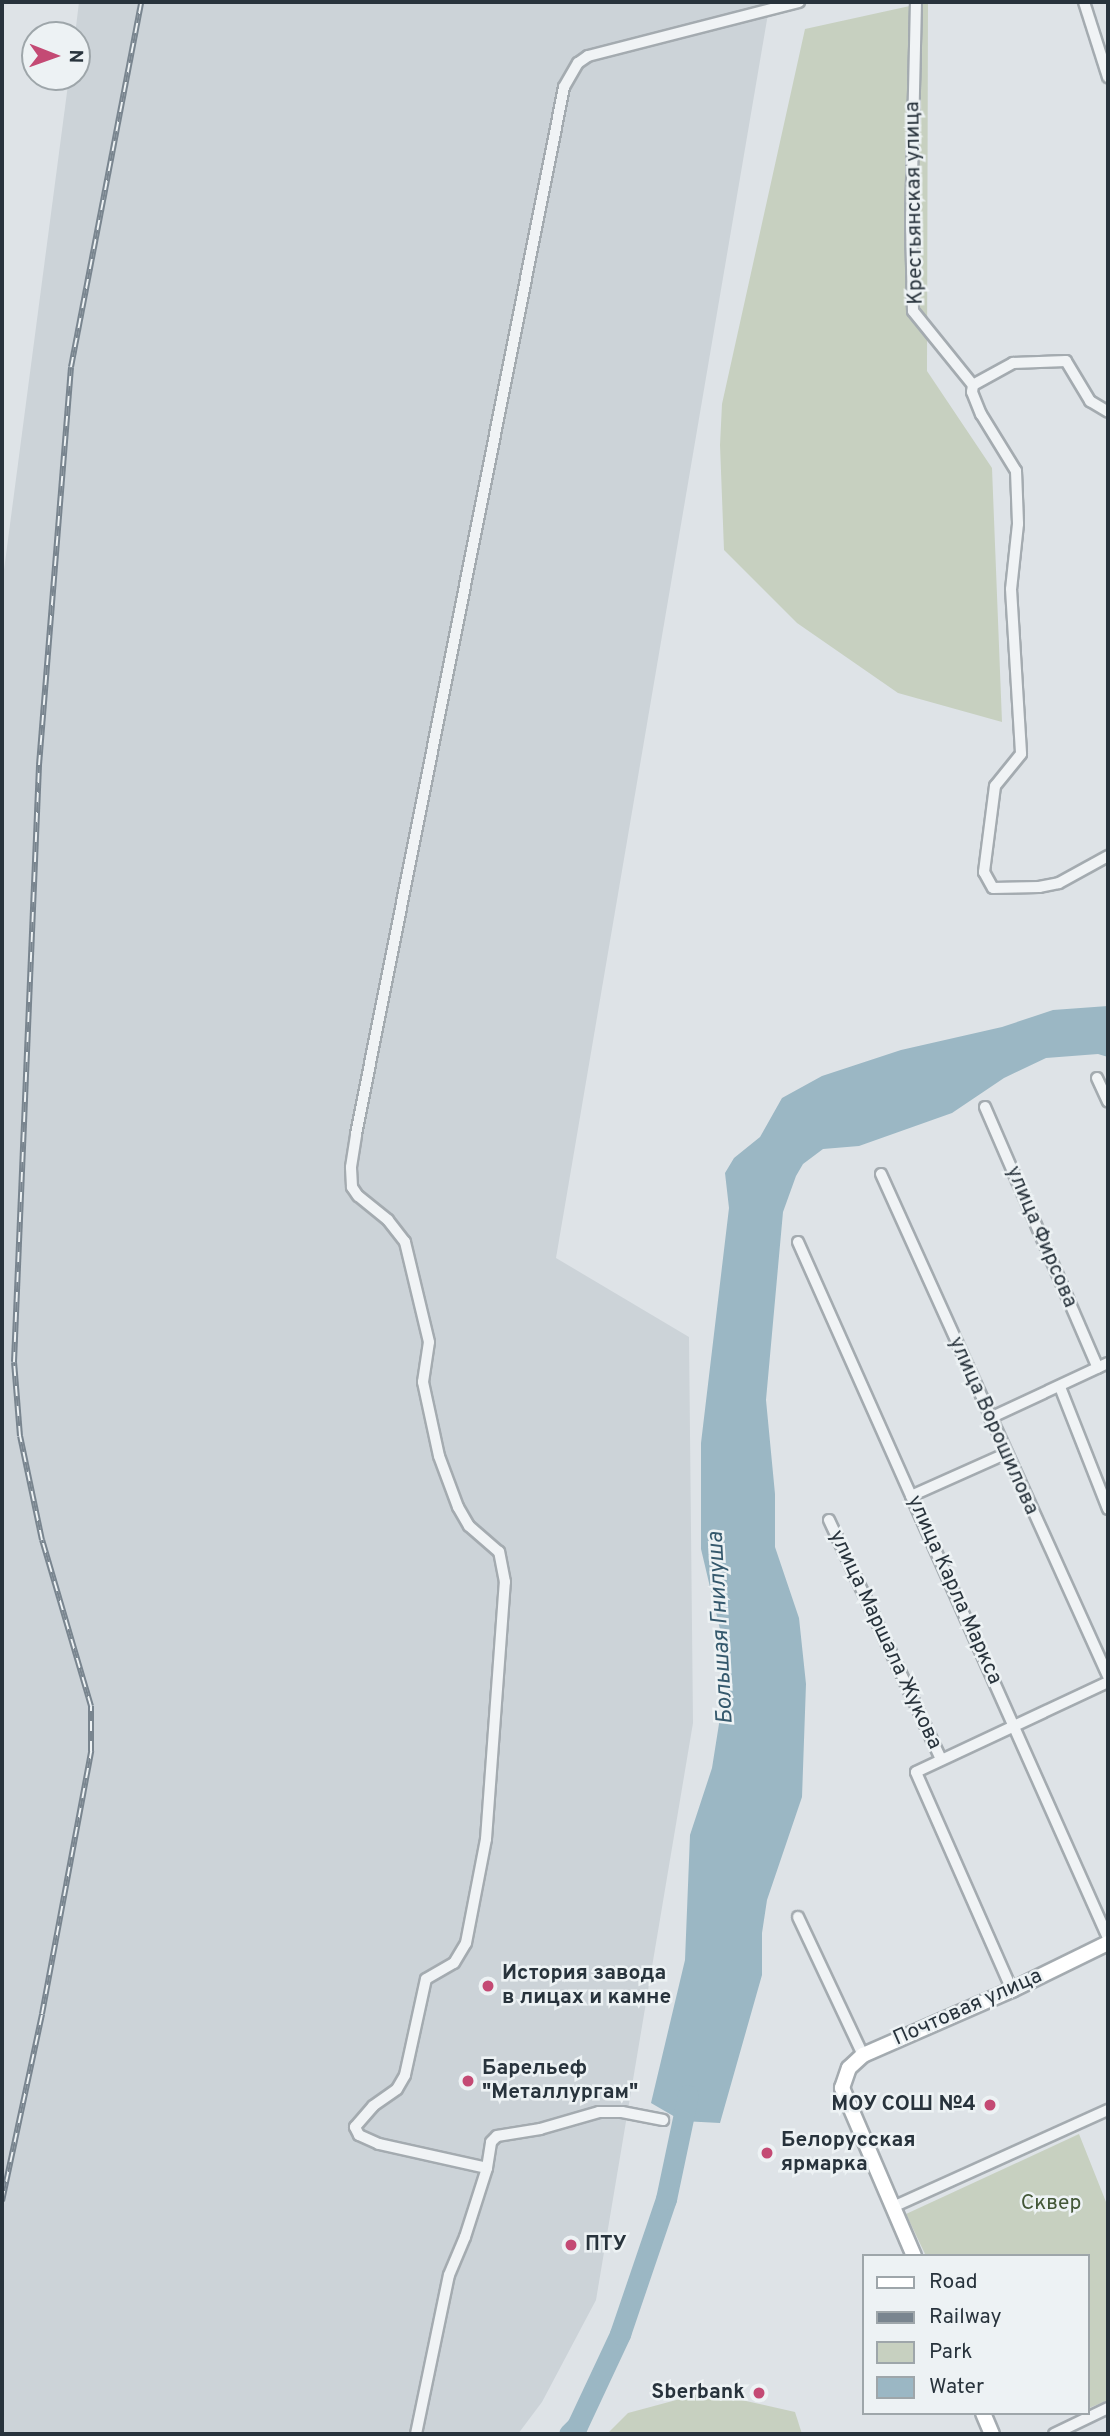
<!DOCTYPE html>
<html>
<head>
<meta charset="utf-8">
<style>
  body { margin:0 }
  #map { position:relative; width:1110px; height:2436px; overflow:hidden; background:#dee3e7; font-family:Overpass,sans-serif }
  div>[style] { position:absolute }
  .built>* { inset:0; background:#ccd3d8 }
  .green>* { inset:0; background:#c7d0c0 }
  .water>* { inset:0; background:#9bb7c4 }
  .river>* { height:21px; margin:-10.5px; padding:0 10.5px; transform-origin:10.5px; border-radius:10.5px; background:#9bb7c4 }
  .roads { filter:drop-shadow(2px 0 #a4abb0) drop-shadow(-2px 0 #a4abb0) drop-shadow(0 2px #a4abb0) drop-shadow(0 -2px #a4abb0) }
  .minor>* { height:10px; margin:-5px; padding:0 5px; transform-origin:5px; border-radius:5px; background:#f0f3f5 }
  .secondary>* { height:14px; margin:-7px; padding:0 7px; transform-origin:7px; border-radius:7px; background:#fff }
  .rail>* { height:6px; margin-top:-3px; transform-origin:0; background:repeating-linear-gradient(90deg,#edf2f4 0 10px,#79858f 0 20px); box-sizing:border-box; border-block:2px solid #79858f }
  .dots>* { width:19px; height:19px; translate:-50% -50%; box-sizing:border-box; border:4px solid #edf2f4; border-radius:50% }
  span { translate:-50% -50%; white-space:nowrap; text-align:center; line-height:1.15; -webkit-text-stroke:5px #edf2f4; paint-order:stroke }
  .street-label { font-size:21px; color:#28333c }
  .poi-label { font-size:21px; color:#28333c; font-weight:700 }
  .left { translate:0 -50%; text-align:left }
  .right { translate:-100% -50%; text-align:right }
  .park-label { font-size:21px; color:#435737 }
  .water-label { font-size:23px; color:#35596d; font-style:italic }
  .frame { position:absolute; inset:0; border:4px solid #28333c; pointer-events:none }
  .legend { position:absolute; left:862px; top:2254px; width:228px; height:161px; box-sizing:border-box; background:#edf2f4; border:2px solid #9ea6aa; margin:0; padding:9px 12px; list-style:none; font-size:21px; color:#28333c }
  .legend li { display:flex; align-items:center; gap:14px; height:35px }
  .legend b { width:35px; border:2px solid #9ea6aa }
  .north { position:absolute; left:21px; top:21px; width:70px; height:70px; box-sizing:border-box; background:#edf2f4; border:2px solid #9ea6aa; border-radius:50%; rotate:91deg; font-size:19px; font-weight:700; line-height:28px; text-align:center; color:#28333c }
  .north::after { content:''; display:block; margin:auto; width:24px; height:32px; background:#c44a74; clip-path:polygon(50% 0,100% 100%,50% 72%,0 100%) }
</style>
</head>
<body>
<div id="map">
  <div class="built">
    <i style="clip-path:polygon(79px 2px,770px 2px,556px 1258px,689px 1337px,693px 1723px,596px 2300px,542px 2402px,518px 2434px,2px 2434px,2px 585px,69px 77px,77px 77px,75px 35px)"></i>
  </div>
  <div class="green">
    <i style="clip-path:polygon(928px 2px,927px 371px,992px 468px,1002px 722px,898px 693px,797px 623px,724px 550px,720px 445px,722px 404px,805px 29px)"></i>
    <i style="clip-path:polygon(1079px 2134px,1108px 2207px,1108px 2400px,1087px 2409px,1087px 2256px,926px 2256px,906px 2214px)"></i>
    <i style="clip-path:polygon(706px 2392px,795px 2412px,802px 2434px,607px 2434px,628px 2413px)"></i>
  </div>
  <div class="water">
    <i style="clip-path:polygon(1108px 1006px,1108px 1057px,1098px 1054px,1046px 1058px,1004px 1078px,952px 1113px,859px 1146px,823px 1149px,803px 1164px,796px 1176px,783px 1212px,766px 1400px,775px 1494px,775px 1547px,799px 1618px,806px 1684px,802px 1797px,767px 1900px,762px 1933px,762px 1975px,720px 2123px,682px 2121px,651px 2103px,685px 1960px,690px 1835px,712px 1768px,725px 1686px,723px 1642px,701px 1549px,701px 1443px,729px 1208px,725px 1173px,734px 1158px,760px 1137px,782px 1098px,822px 1076px,901px 1050px,1002px 1027px,1053px 1010px)"></i>
  </div>
  <div class="river">
    <i style="left:569px;top:2434px;width:11px;rotate:-45deg"></i>
    <i style="left:577px;top:2426px;width:102px;rotate:-64.9deg"></i>
    <i style="left:620px;top:2334px;width:143px;rotate:-71.2deg"></i>
    <i style="left:666px;top:2199px;width:106px;rotate:-78.1deg"></i>
  </div>
  <div class="roads">
    <div class="minor">
      <i style="left:916px;top:2px;width:221px;rotate:91.3deg"></i>
      <i style="left:911px;top:223px;width:88px;rotate:88.7deg"></i>
      <i style="left:913px;top:311px;width:95px;rotate:51deg"></i>
      <i style="left:1084px;top:2px;width:79px;rotate:72.3deg"></i>
      <i style="left:973px;top:385px;width:7px;rotate:98deg"></i>
      <i style="left:972px;top:392px;width:24px;rotate:68deg"></i>
      <i style="left:981px;top:414px;width:67px;rotate:58.4deg"></i>
      <i style="left:1016px;top:471px;width:53px;rotate:87.8deg"></i>
      <i style="left:1018px;top:524px;width:65px;rotate:96.1deg"></i>
      <i style="left:1011px;top:589px;width:165px;rotate:86.5deg"></i>
      <i style="left:1021px;top:754px;width:41px;rotate:129.1deg"></i>
      <i style="left:995px;top:786px;width:87px;rotate:97.3deg"></i>
      <i style="left:984px;top:872px;width:18px;rotate:61deg"></i>
      <i style="left:993px;top:888px;width:46px;rotate:-1.2deg"></i>
      <i style="left:1039px;top:887px;width:20px;rotate:-11deg"></i>
      <i style="left:1059px;top:883px;width:56px;rotate:-28.9deg"></i>
      <i style="left:973px;top:385px;width:46px;rotate:-28.8deg"></i>
      <i style="left:1013px;top:363px;width:53px;rotate:-2.2deg"></i>
      <i style="left:1066px;top:361px;width:47px;rotate:59deg"></i>
      <i style="left:1090px;top:401px;width:21px;rotate:31deg"></i>
      <i style="left:1097px;top:1078px;width:26px;rotate:65deg"></i>
      <i style="left:985px;top:1107px;width:284px;rotate:66.6deg"></i>
      <i style="left:881px;top:1174px;width:551px;rotate:65.67deg"></i>
      <i style="left:798px;top:1242px;width:762px;rotate:65.99deg"></i>
      <i style="left:1060px;top:1387px;width:131px;rotate:68.5deg"></i>
      <i style="left:990px;top:1418px;width:130px;rotate:-25deg"></i>
      <i style="left:911px;top:1496px;width:103px;rotate:-24.1deg"></i>
      <i style="left:829px;top:1520px;width:264px;rotate:64.9deg"></i>
      <i style="left:798px;top:1917px;width:153px;rotate:64.8deg"></i>
      <i style="left:1012px;top:1990px;width:238px;rotate:-113.8deg"></i>
      <i style="left:916px;top:1772px;width:212px;rotate:-25.1deg"></i>
      <i style="left:487px;top:2168px;width:111px;rotate:-167.5deg"></i>
      <i style="left:379px;top:2144px;width:22px;rotate:-156deg"></i>
      <i style="left:359px;top:2135px;width:9px;rotate:-117deg"></i>
      <i style="left:355px;top:2127px;width:28px;rotate:-49deg"></i>
      <i style="left:373px;top:2106px;width:29px;rotate:-35deg"></i>
      <i style="left:397px;top:2089px;width:16px;rotate:-60deg"></i>
      <i style="left:405px;top:2075px;width:98px;rotate:-77.7deg"></i>
      <i style="left:426px;top:1979px;width:32px;rotate:-30deg"></i>
      <i style="left:454px;top:1963px;width:23px;rotate:-59deg"></i>
      <i style="left:466px;top:1943px;width:106px;rotate:-79.1deg"></i>
      <i style="left:486px;top:1839px;width:258px;rotate:-85.8deg"></i>
      <i style="left:505px;top:1582px;width:31px;rotate:-101deg"></i>
      <i style="left:499px;top:1552px;width:40px;rotate:-139deg"></i>
      <i style="left:469px;top:1526px;width:22px;rotate:-120deg"></i>
      <i style="left:458px;top:1507px;width:54px;rotate:-110.4deg"></i>
      <i style="left:439px;top:1456px;width:76px;rotate:-102.2deg"></i>
      <i style="left:423px;top:1382px;width:40px;rotate:-81.5deg"></i>
      <i style="left:429px;top:1342px;width:103px;rotate:-103.5deg"></i>
      <i style="left:405px;top:1242px;width:28px;rotate:-128deg"></i>
      <i style="left:388px;top:1220px;width:38px;rotate:-141deg"></i>
      <i style="left:358px;top:1196px;width:11px;rotate:-124deg"></i>
      <i style="left:352px;top:1187px;width:20px;rotate:-93deg"></i>
      <i style="left:351px;top:1167px;width:33px;rotate:-81deg"></i>
      <i style="left:356px;top:1134px;width:1067px;rotate:-78.76deg"></i>
      <i style="left:564px;top:87px;width:28px;rotate:-60deg"></i>
      <i style="left:578px;top:63px;width:12px;rotate:-35deg"></i>
      <i style="left:588px;top:56px;width:218px;rotate:-14.4deg"></i>
      <i style="left:893px;top:2207px;width:236px;rotate:-24.3deg"></i>
      <i style="left:416px;top:2434px;width:162px;rotate:-78.3deg"></i>
      <i style="left:449px;top:2275px;width:41px;rotate:-67.2deg"></i>
      <i style="left:465px;top:2237px;width:72px;rotate:-72.3deg"></i>
      <i style="left:487px;top:2168px;width:26px;rotate:-81deg"></i>
      <i style="left:491px;top:2142px;width:8px;rotate:-45deg"></i>
      <i style="left:497px;top:2136px;width:44px;rotate:-9.2deg"></i>
      <i style="left:540px;top:2129px;width:61px;rotate:-16.1deg"></i>
      <i style="left:599px;top:2112px;width:23px"></i>
      <i style="left:622px;top:2112px;width:42px;rotate:11deg"></i>
      <i style="left:1054px;top:2434px;width:60px;rotate:-25.7deg"></i>
    </div>
    <div class="secondary">
      <i style="left:914px;top:2256px;width:183px;rotate:-113.2deg"></i>
      <i style="left:842px;top:2088px;width:21px;rotate:-71deg"></i>
      <i style="left:849px;top:2068px;width:19px;rotate:-43deg"></i>
      <i style="left:863px;top:2055px;width:163px;rotate:-23.6deg"></i>
      <i style="left:1012px;top:1990px;width:107px;rotate:-26.1deg"></i>
      <i style="left:983px;top:2413px;width:23px;rotate:67deg"></i>
    </div>
  </div>
  <div class="rail">
    <i style="left:2px;top:2201px;width:191px;rotate:-77.9deg"></i>
    <i style="left:42px;top:2014px;width:268px;rotate:-79.4deg"></i>
    <i style="left:91px;top:1751px;width:45px;rotate:-90deg"></i>
    <i style="left:91px;top:1706px;width:173px;rotate:-106.4deg"></i>
    <i style="left:42px;top:1540px;width:106px;rotate:-101.9deg"></i>
    <i style="left:20px;top:1436px;width:74px;rotate:-94.6deg"></i>
    <i style="left:14px;top:1362px;width:598px;rotate:-87.6deg"></i>
    <i style="left:39px;top:765px;width:399px;rotate:-85.4deg"></i>
    <i style="left:71px;top:367px;width:372px;rotate:-79.1deg"></i>
  </div>
  <div class="dots">
    <i style="left:488px;top:1986px;background:#c44a74"></i>
    <i style="left:468px;top:2081px;background:#c44a74"></i>
    <i style="left:990px;top:2105px;background:#c44a74"></i>
    <i style="left:767px;top:2153px;background:#c44a74"></i>
    <i style="left:571px;top:2245px;background:#c44a74"></i>
    <i style="left:759px;top:2393px;background:#c44a74"></i>
  </div>
  <div class="street-label">
    <span style="left:915px;top:203px;rotate:-91deg">Крестьянская улица</span>
    <span style="left:1041px;top:1237px;rotate:67deg">улица Фирсова</span>
    <span style="left:993px;top:1426px;rotate:66deg">улица Ворошилова</span>
    <span style="left:954px;top:1590px;rotate:66deg">улица Карла Маркса</span>
    <span style="left:885px;top:1640px;rotate:65deg">улица Маршала Жукова</span>
    <span style="left:968px;top:2008px;rotate:-24deg">Почтовая улица</span>
  </div>
  <div class="poi-label">
    <span class="left" style="left:502px;top:1986px">История завода<br>в лицах и камне</span>
    <span class="left" style="left:482px;top:2081px">Барельеф<br>"Металлургам"</span>
    <span class="right" style="left:976px;top:2105px">МОУ СОШ №4</span>
    <span class="left" style="left:781px;top:2153px">Белорусская<br>ярмарка</span>
    <span class="left" style="left:585px;top:2245px">ПТУ</span>
    <span class="right" style="left:745px;top:2393px">Sberbank</span>
  </div>
  <div class="park-label">
    <span style="left:1051px;top:2204px">Сквер</span>
  </div>
  <div class="water-label">
    <span style="left:722px;top:1628px;rotate:-93deg">Большая Гнилуша</span>
  </div>
  <div class="frame"></div>
  <ul class="legend">
  <li><b style="height:9px;background:#fff"></b>Road</li>
  <li><b style="height:9px;background:#79858f"></b>Railway</li>
  <li><b style="height:19px;background:#c7d0c0"></b>Park</li>
  <li><b style="height:19px;background:#9bb7c4"></b>Water</li>
  </ul>
  <div class="north">N</div>
</div>
</body>
</html>
